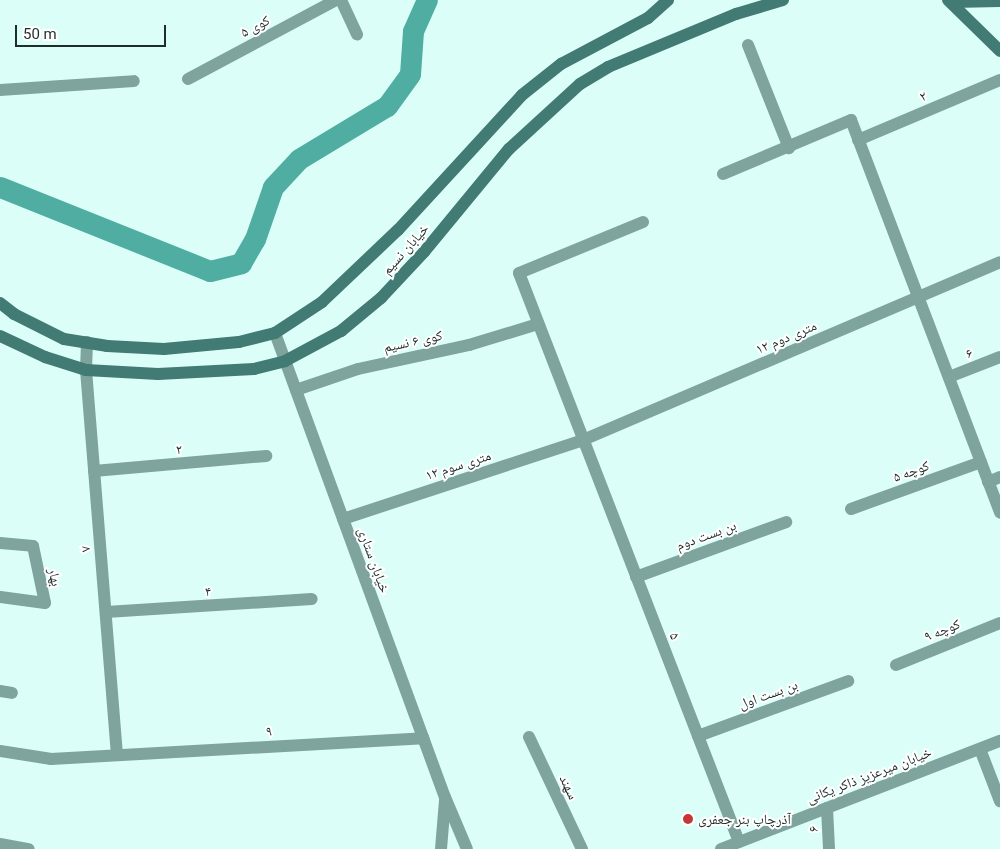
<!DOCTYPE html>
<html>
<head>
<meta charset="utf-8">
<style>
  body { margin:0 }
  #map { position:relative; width:1000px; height:849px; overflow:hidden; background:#dbfff8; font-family:Roboto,"Noto Naskh Arabic",sans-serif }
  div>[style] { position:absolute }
  .canal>* { height:21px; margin:-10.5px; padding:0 10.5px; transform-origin:10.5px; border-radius:10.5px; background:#4faea1 }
  .minor>* { height:12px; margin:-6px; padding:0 6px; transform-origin:6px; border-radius:6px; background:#7fa39d }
  .secondary>* { height:12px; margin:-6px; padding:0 6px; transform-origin:6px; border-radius:6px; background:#427b73 }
  .dots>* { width:14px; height:14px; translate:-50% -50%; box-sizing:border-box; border:2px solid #fff; border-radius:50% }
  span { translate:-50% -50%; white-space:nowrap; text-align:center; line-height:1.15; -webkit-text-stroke:4px #fff; paint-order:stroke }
  .street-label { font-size:14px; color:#1e2c2a }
  .poi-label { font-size:14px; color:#1e2c2a }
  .left { translate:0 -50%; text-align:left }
  .scale { position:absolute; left:15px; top:25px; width:151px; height:22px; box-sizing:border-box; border:2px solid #1e2c2a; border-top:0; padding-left:6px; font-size:15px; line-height:18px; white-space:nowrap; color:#1e2c2a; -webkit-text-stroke:4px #fff; paint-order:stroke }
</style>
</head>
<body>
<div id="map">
  <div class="canal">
    <i style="left:0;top:187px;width:226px;rotate:21.8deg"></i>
    <i style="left:210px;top:271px;width:32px;rotate:-14deg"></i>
    <i style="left:241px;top:263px;width:28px;rotate:-60deg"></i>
    <i style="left:255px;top:239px;width:55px;rotate:-70.9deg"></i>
    <i style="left:273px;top:187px;width:38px;rotate:-47deg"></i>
    <i style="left:299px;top:159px;width:103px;rotate:-31.1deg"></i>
    <i style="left:387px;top:106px;width:39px;rotate:-54deg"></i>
    <i style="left:410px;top:74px;width:43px;rotate:-86deg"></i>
    <i style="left:413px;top:31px;width:34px;rotate:-66deg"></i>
  </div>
  <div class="minor">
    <i style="left:341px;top:0;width:38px;rotate:65deg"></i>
    <i style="left:748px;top:45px;width:111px;rotate:68.3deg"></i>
    <i style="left:188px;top:79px;width:168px;rotate:-28.1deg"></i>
    <i style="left:0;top:90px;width:134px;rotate:-3.8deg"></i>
    <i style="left:858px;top:140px;width:154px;rotate:-22.9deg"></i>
    <i style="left:723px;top:174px;width:139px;rotate:-22.9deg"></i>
    <i style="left:851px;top:120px;width:420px;rotate:69.2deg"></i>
    <i style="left:643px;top:222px;width:134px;rotate:157.6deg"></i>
    <i style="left:519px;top:273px;width:610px;rotate:68.86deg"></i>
    <i style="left:275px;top:333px;width:494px;rotate:69.9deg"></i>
    <i style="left:445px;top:797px;width:56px;rotate:67.1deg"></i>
    <i style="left:87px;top:342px;width:28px;rotate:92deg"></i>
    <i style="left:86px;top:370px;width:385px;rotate:85.4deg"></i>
    <i style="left:949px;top:377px;width:55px;rotate:-21.4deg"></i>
    <i style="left:296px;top:390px;width:65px;rotate:-18.7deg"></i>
    <i style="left:358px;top:369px;width:114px;rotate:-12.2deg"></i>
    <i style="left:469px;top:345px;width:72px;rotate:-16.9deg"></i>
    <i style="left:94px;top:471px;width:173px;rotate:-5deg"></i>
    <i style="left:988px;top:482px;width:13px;rotate:-23deg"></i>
    <i style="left:851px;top:509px;width:138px;rotate:-19.9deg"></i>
    <i style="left:343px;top:519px;width:253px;rotate:-18.2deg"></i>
    <i style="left:583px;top:440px;width:453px;rotate:-23.1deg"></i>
    <i style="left:0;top:543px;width:33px;rotate:5deg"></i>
    <i style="left:33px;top:546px;width:58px;rotate:78.1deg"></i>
    <i style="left:45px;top:603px;width:45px;rotate:-172.4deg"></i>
    <i style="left:636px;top:577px;width:160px;rotate:-20.1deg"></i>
    <i style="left:106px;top:612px;width:206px;rotate:-3.6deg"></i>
    <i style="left:896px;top:665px;width:112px;rotate:-22deg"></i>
    <i style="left:0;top:691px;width:12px;rotate:9deg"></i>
    <i style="left:698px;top:736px;width:160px;rotate:-20.1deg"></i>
    <i style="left:529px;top:737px;width:124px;rotate:64.7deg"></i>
    <i style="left:980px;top:749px;width:56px;rotate:69deg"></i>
    <i style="left:0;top:751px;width:52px;rotate:8.9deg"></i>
    <i style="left:51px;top:759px;width:373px;rotate:-3.2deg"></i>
    <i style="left:827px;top:808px;width:41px;rotate:87.2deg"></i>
    <i style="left:0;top:844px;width:29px;rotate:10deg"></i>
    <i style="left:441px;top:849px;width:49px;rotate:-85.3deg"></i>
    <i style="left:721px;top:849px;width:299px;rotate:-21.2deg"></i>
  </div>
  <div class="secondary">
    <i style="left:948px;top:0;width:73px;rotate:44.4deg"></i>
    <i style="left:952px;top:2px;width:48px;rotate:-1.2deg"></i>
    <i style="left:0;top:303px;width:18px;rotate:38deg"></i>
    <i style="left:14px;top:314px;width:56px;rotate:26.6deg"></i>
    <i style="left:64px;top:339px;width:44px;rotate:9.2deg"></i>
    <i style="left:107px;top:346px;width:57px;rotate:3deg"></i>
    <i style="left:164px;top:349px;width:75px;rotate:-5.3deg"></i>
    <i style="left:239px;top:342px;width:37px;rotate:-14deg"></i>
    <i style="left:275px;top:333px;width:56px;rotate:-33.4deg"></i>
    <i style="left:322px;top:302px;width:105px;rotate:-43.5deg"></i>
    <i style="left:398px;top:230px;width:183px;rotate:-47.4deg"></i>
    <i style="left:522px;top:95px;width:50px;rotate:-38.5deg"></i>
    <i style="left:561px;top:64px;width:98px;rotate:-27.9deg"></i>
    <i style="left:648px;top:18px;width:27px;rotate:-42deg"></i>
    <i style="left:0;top:336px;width:50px;rotate:25deg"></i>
    <i style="left:45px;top:357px;width:43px;rotate:17.6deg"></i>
    <i style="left:86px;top:370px;width:72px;rotate:3.2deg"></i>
    <i style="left:158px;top:374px;width:96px;rotate:-3deg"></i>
    <i style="left:254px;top:369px;width:32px;rotate:-14deg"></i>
    <i style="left:285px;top:361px;width:64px;rotate:-28.2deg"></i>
    <i style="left:341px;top:331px;width:52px;rotate:-39.5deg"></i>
    <i style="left:381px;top:298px;width:63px;rotate:-46.9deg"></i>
    <i style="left:424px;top:252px;width:134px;rotate:-50.5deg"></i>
    <i style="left:509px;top:149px;width:96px;rotate:-42.5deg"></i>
    <i style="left:580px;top:84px;width:33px;rotate:-31deg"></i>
    <i style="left:608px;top:67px;width:139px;rotate:-22.5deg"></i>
    <i style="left:736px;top:14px;width:49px;rotate:-16.6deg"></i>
  </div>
  <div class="dots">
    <i style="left:688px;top:819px;background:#c53634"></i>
  </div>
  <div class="street-label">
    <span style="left:255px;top:26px;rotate:-28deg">کوی ۵</span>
    <span style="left:923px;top:96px;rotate:-23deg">۲</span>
    <span style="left:405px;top:249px;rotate:-48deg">خیابان نسیم</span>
    <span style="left:786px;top:337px;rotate:-23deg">۱۲ متری دوم</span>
    <span style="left:413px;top:341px;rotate:-12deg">کوی ۶ نسیم</span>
    <span style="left:969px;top:353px;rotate:-22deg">۶</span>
    <span style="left:179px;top:449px;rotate:-5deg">۲</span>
    <span style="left:458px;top:465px;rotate:-18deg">۱۲ متری سوم</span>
    <span style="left:911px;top:471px;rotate:-20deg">کوچه ۵</span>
    <span style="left:706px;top:535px;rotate:-20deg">بن بست دوم</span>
    <span style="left:85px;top:549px;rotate:-95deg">۷</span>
    <span style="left:374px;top:560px;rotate:70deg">خیابان ستاری</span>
    <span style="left:55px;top:577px;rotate:78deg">بهار</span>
    <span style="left:208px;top:591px;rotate:-4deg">۴</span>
    <span style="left:942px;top:630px;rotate:-22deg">کوچه ۹</span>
    <span style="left:675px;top:636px;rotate:69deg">۵</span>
    <span style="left:768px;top:694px;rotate:-20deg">بن بست اول</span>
    <span style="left:269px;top:731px;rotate:-3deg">۹</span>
    <span style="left:869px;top:775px;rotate:-21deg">خیابان میرعزیز ذاکر یکانی</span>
    <span style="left:569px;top:787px;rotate:65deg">سهند</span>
    <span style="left:813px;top:829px;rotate:-92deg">۶</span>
  </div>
  <div class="poi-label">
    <span class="left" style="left:698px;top:819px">آذرچاپ بنر جعفری</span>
  </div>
  <div class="scale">50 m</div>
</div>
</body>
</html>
